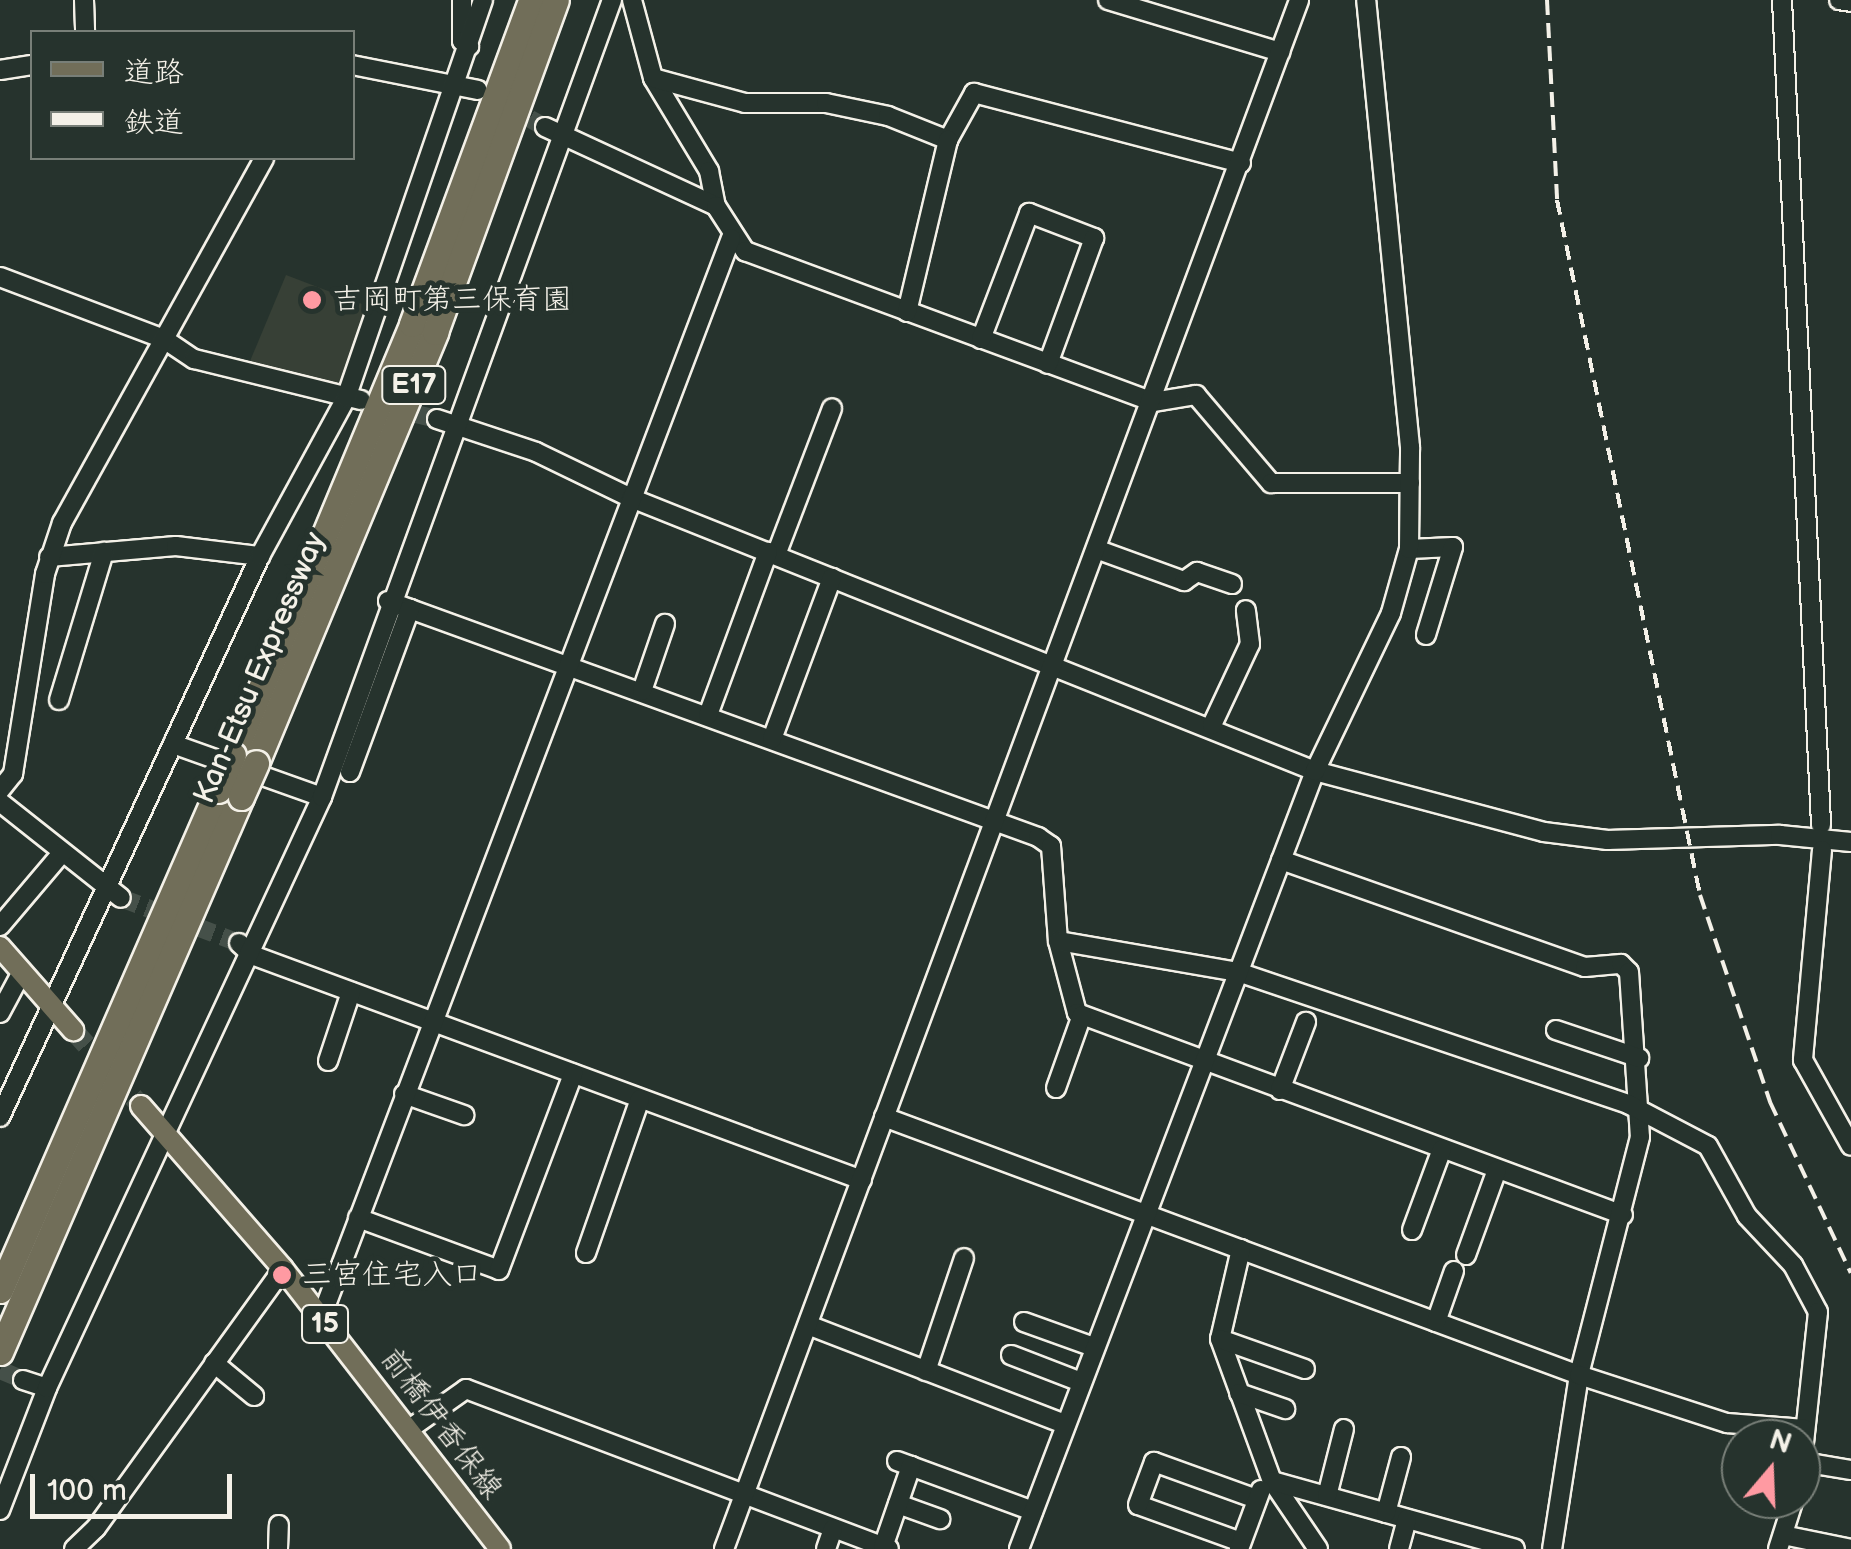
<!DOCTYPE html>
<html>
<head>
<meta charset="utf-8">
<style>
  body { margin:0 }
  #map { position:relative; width:1851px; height:1549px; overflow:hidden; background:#26332d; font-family:"Balsamiq Sans","Klee One",sans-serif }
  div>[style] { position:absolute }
  .built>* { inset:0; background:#374036 }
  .minor-tunnel>* { height:18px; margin-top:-9px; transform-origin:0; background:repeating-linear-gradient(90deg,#455049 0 18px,transparent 0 27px) }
  .major-tunnel>* { height:20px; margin-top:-10px; transform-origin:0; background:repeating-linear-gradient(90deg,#455049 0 20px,transparent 0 30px) }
  .roads { filter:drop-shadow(2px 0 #f4f1e8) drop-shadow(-2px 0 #f4f1e8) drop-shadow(0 2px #f4f1e8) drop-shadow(0 -2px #f4f1e8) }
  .minor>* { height:18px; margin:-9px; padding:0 9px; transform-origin:9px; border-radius:9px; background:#26332d }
  .major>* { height:20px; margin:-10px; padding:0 10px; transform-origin:10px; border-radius:10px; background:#716e59 }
  .highway>* { height:25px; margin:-12.5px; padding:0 12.5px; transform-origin:12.5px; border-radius:12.5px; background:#716e59 }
  .rail>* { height:4px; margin-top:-2px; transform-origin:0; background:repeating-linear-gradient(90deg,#f4f1e8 0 15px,transparent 0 23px) }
  .bridges { filter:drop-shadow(2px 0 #f4f1e8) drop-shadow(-2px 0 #f4f1e8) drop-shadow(0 2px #f4f1e8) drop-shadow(0 -2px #f4f1e8) }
  .highway-bridge>* { height:25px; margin:-12.5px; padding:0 12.5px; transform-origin:12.5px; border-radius:12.5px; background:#716e59 }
  .dots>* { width:28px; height:28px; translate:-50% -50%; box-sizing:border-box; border:5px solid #26332d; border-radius:50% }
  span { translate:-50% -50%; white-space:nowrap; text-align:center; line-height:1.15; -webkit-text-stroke:10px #26332d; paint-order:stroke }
  .shield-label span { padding:2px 8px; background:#26332d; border:2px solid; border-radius:8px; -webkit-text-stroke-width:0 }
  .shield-label { font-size:28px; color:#f4f1e8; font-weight:700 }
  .poi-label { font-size:30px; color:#f4f1e8 }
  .left { translate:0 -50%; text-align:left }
  .street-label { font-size:30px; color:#f4f1e8 }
  .legend { position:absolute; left:30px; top:30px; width:325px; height:130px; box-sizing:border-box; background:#26332d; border:2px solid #787f78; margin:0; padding:12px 18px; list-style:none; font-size:30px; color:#f4f1e8 }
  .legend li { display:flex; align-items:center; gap:20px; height:50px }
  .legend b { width:50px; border:2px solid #787f78 }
  .north { position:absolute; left:1721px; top:1419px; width:100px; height:100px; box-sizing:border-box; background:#26332d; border:2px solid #787f78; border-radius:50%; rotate:19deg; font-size:28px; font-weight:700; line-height:40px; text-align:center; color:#f4f1e8 }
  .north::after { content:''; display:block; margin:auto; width:35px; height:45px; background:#ff9aa2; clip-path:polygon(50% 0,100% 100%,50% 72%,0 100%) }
  .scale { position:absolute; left:30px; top:1474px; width:202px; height:45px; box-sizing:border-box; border:5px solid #f4f1e8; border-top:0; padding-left:12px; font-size:30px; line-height:35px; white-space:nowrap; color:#f4f1e8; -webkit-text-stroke:8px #26332d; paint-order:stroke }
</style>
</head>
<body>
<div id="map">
  <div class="built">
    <i style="clip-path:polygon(286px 275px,370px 307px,348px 376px,334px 389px,248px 366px)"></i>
  </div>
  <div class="minor-tunnel">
    <i style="left:506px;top:106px;width:44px;rotate:28.3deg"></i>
    <i style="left:391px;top:408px;width:47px;rotate:13.4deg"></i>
    <i style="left:121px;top:898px;width:126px;rotate:20.9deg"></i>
    <i style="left:0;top:1370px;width:25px;rotate:23deg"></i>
  </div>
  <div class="major-tunnel">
    <i style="left:73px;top:1030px;width:102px;rotate:48.2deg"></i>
  </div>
  <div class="roads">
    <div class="minor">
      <i style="left:84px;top:0;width:32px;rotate:88deg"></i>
      <i style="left:462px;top:0;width:41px;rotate:90deg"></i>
      <i style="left:462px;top:41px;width:9px;rotate:36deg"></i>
      <i style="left:632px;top:0;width:81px;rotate:74.9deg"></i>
      <i style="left:653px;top:78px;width:109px;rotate:58.9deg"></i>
      <i style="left:709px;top:171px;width:36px;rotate:79deg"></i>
      <i style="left:1108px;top:0;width:180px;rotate:16.8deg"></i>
      <i style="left:1782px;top:0;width:826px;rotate:87.29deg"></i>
      <i style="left:1839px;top:0;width:12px;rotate:9deg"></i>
      <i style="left:352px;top:65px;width:128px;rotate:11.2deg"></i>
      <i style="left:0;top:70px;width:32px;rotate:-9deg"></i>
      <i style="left:653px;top:78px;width:95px;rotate:15.2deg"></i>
      <i style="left:745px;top:103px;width:81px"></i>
      <i style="left:826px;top:103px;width:63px;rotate:11.8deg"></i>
      <i style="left:888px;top:116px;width:65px;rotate:21.8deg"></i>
      <i style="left:948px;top:140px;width:54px;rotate:-61deg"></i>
      <i style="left:974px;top:93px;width:276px;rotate:14.7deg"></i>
      <i style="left:545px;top:127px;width:188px;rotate:24.8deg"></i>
      <i style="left:716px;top:206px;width:54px;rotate:57.2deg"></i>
      <i style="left:745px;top:251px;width:435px;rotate:20.3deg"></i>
      <i style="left:1153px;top:402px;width:44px;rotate:-9.2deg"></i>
      <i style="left:1196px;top:395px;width:116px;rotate:49.6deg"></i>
      <i style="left:1271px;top:483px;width:139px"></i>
      <i style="left:0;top:277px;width:175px;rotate:20.7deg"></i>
      <i style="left:164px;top:339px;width:36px;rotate:34deg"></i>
      <i style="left:194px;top:359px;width:172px;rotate:13.8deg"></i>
      <i style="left:907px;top:312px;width:177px;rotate:-76.6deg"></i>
      <i style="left:981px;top:339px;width:135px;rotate:-69.1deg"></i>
      <i style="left:1029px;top:213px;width:70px;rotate:21deg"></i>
      <i style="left:1094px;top:238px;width:134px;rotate:110.1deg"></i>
      <i style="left:437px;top:419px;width:104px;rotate:18.4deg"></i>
      <i style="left:536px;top:452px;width:106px;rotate:25.8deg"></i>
      <i style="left:631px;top:498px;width:736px;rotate:21.76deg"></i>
      <i style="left:1315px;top:771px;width:237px;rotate:14.9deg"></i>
      <i style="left:1544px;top:832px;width:64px;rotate:7.2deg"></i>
      <i style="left:1607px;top:840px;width:173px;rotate:-1.7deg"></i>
      <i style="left:1780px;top:835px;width:71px;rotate:5.6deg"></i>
      <i style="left:1096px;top:549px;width:94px;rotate:20deg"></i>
      <i style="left:1184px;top:581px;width:16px;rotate:-35deg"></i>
      <i style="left:1197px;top:572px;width:37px;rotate:19deg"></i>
      <i style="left:1409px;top:549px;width:44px;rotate:-2.6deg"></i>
      <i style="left:1453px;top:547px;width:92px;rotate:107.1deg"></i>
      <i style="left:776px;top:555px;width:157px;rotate:-69.1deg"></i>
      <i style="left:49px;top:557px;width:127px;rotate:-5deg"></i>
      <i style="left:176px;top:546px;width:85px;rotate:6.8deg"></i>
      <i style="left:388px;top:601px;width:692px;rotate:19.95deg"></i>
      <i style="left:1038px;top:837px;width:16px;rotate:35deg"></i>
      <i style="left:1051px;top:846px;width:95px;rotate:85.8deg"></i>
      <i style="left:1058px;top:941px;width:74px;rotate:75.2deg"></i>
      <i style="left:1077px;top:1013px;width:582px;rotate:20.3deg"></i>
      <i style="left:642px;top:691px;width:71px;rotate:-71.1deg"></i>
      <i style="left:59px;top:700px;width:155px;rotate:-73.1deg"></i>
      <i style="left:708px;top:715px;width:174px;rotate:-69.8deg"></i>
      <i style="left:1212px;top:725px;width:89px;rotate:-64.9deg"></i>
      <i style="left:1250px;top:644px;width:34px;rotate:-97deg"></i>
      <i style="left:772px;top:739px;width:172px;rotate:-69.6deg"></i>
      <i style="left:173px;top:744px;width:158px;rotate:19.6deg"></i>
      <i style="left:350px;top:772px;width:174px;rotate:-69.8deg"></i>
      <i style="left:0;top:790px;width:21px;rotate:-51deg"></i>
      <i style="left:13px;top:774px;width:203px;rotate:-80.9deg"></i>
      <i style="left:45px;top:574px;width:54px;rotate:-71.6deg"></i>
      <i style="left:62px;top:523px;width:417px;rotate:-61deg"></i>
      <i style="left:0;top:802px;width:154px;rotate:38.4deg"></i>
      <i style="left:1822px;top:850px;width:211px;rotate:95.2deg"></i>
      <i style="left:1803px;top:1060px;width:98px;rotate:60.8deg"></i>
      <i style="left:1281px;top:860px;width:322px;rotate:19.4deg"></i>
      <i style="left:1585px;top:967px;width:36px;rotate:-5deg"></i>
      <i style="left:1621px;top:964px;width:11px;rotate:45deg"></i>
      <i style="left:1629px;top:972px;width:165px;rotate:86.2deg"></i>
      <i style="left:1640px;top:1137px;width:246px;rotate:104.4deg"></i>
      <i style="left:1579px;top:1375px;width:176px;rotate:98.8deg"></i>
      <i style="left:0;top:926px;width:96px;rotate:-49.7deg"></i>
      <i style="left:1058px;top:941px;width:183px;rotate:9.8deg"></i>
      <i style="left:1238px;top:972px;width:412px;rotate:18.7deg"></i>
      <i style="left:1628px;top:1104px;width:90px;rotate:27.7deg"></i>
      <i style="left:1708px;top:1146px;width:80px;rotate:60.9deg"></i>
      <i style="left:1747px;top:1216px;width:67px;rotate:46.8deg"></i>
      <i style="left:1793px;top:1265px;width:53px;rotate:62deg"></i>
      <i style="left:1818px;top:1312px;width:159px;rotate:96.1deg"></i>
      <i style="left:239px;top:943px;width:18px;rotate:43deg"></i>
      <i style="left:252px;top:955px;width:650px;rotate:20.25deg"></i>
      <i style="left:0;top:1013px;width:47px;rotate:-61.8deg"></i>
      <i style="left:1556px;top:1030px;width:88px;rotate:18.6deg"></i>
      <i style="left:328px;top:1061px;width:73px;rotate:-71.6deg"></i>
      <i style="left:1056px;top:1088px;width:77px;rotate:-70.4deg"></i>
      <i style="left:1280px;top:1090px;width:73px;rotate:-69.1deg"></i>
      <i style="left:404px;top:1094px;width:64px;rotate:19.3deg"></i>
      <i style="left:0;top:1117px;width:618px;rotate:-65.13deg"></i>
      <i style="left:260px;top:556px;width:180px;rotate:-61.4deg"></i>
      <i style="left:346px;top:398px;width:421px;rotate:-71deg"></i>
      <i style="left:884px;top:1117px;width:741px;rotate:20.37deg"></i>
      <i style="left:1579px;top:1375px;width:156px;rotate:18deg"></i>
      <i style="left:1727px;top:1423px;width:78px;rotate:4.4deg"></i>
      <i style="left:358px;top:1218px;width:150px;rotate:20.2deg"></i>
      <i style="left:499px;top:1270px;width:210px;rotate:-69.3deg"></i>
      <i style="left:1412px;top:1230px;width:86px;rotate:-69.7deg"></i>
      <i style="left:1241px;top:1249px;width:92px;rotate:103.1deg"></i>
      <i style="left:1220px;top:1339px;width:151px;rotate:69.9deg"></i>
      <i style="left:1272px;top:1481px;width:82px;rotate:55.9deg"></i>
      <i style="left:586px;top:1253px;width:163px;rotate:-70.7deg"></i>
      <i style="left:1466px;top:1255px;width:90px;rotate:-70deg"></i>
      <i style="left:321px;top:1318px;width:1155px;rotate:-69.21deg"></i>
      <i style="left:1024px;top:1322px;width:74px;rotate:19.7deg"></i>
      <i style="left:1436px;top:1322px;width:54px;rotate:-70.6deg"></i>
      <i style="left:808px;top:1325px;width:275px;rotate:21.1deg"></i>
      <i style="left:1220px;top:1339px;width:90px;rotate:19.4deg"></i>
      <i style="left:1011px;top:1355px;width:75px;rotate:21.1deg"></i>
      <i style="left:214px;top:1363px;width:52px;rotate:39.5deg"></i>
      <i style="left:926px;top:1371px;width:119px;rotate:-71.4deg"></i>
      <i style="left:23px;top:1380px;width:25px;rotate:18deg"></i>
      <i style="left:1239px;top:1393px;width:49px;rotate:19.2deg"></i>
      <i style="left:408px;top:1430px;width:71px;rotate:-35.3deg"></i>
      <i style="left:466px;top:1389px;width:452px;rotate:20.7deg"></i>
      <i style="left:897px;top:1461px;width:145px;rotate:20.2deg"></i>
      <i style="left:1803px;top:1462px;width:49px;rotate:9.5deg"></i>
      <i style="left:1272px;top:1481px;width:252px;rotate:15.6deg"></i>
      <i style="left:1327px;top:1496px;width:69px;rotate:-75.8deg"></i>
      <i style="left:898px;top:1504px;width:45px;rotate:19.7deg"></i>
      <i style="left:0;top:1510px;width:131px;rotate:-68.9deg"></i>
      <i style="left:47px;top:1388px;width:652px;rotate:-65.05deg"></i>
      <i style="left:322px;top:797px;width:848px;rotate:-70.01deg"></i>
      <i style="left:1386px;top:1513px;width:58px;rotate:-75deg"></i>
      <i style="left:1783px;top:1535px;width:69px;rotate:11.6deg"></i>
      <i style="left:1241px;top:1542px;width:109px;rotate:-160.2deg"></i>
      <i style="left:1138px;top:1505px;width:46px;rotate:-69.6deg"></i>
      <i style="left:1154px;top:1462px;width:109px;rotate:19.8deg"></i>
      <i style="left:883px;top:1547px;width:86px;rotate:-70.9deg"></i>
      <i style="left:74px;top:1549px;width:30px;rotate:-44deg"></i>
      <i style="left:96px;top:1528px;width:319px;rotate:-54.2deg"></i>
      <i style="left:278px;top:1549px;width:24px;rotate:-88deg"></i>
      <i style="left:724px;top:1549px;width:1652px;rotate:-69.63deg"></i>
      <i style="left:826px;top:1549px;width:21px;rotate:-71deg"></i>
      <i style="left:1019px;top:1549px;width:832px;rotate:-69.17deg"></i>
      <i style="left:1315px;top:771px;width:175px;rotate:-64.3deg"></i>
      <i style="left:1391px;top:613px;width:66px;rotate:-74.3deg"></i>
      <i style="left:1409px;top:549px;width:102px;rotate:-89.4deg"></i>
      <i style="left:1410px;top:447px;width:449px;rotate:-95.6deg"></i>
      <i style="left:1239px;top:1549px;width:63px;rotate:-69.6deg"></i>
      <i style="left:1399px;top:1549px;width:31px;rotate:-75deg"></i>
      <i style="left:1778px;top:1549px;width:52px;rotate:-72.3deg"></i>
    </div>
    <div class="major">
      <i style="left:0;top:947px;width:111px;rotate:48.7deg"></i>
      <i style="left:141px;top:1106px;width:216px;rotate:48.9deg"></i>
      <i style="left:283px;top:1269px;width:354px;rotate:52.2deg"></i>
    </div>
    <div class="highway">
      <i style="left:233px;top:755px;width:467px;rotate:-67.4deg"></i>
      <i style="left:412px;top:324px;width:345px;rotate:-69.8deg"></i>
      <i style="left:256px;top:763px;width:467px;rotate:-67.4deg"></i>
      <i style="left:435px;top:332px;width:353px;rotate:-70deg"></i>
      <i style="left:0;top:1290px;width:545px;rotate:-66.44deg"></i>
      <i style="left:0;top:1352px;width:605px;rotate:-66.53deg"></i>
    </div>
  </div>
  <div class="rail">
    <i style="left:1547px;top:0;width:200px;rotate:87.1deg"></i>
    <i style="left:1557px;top:200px;width:710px;rotate:78.37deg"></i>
    <i style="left:1700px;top:895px;width:219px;rotate:71.3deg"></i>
    <i style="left:1770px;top:1102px;width:189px;rotate:64.7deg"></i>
  </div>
  <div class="bridges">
    <div class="highway-bridge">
      <i style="left:218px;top:790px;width:38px;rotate:-67deg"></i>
      <i style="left:241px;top:797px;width:37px;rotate:-66deg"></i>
    </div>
  </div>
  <div class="dots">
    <i style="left:312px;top:300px;background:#ff9aa2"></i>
    <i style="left:282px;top:1275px;background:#ff9aa2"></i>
  </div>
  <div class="shield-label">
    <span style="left:414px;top:385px">E17</span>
    <span style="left:325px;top:1324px">15</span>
  </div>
  <div class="poi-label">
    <span class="left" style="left:332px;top:300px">吉岡町第三保育園</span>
    <span class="left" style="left:302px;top:1275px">三宮住宅入口</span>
  </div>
  <div class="street-label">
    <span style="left:260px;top:668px;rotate:-67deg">Kan-Etsu Expressway</span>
    <span style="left:441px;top:1424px;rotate:53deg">前橋伊香保線</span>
  </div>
  <ul class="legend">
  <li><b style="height:12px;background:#716e59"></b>道路</li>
  <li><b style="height:12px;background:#f4f1e8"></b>鉄道</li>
  </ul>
  <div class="north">N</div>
  <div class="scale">100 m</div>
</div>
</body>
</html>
